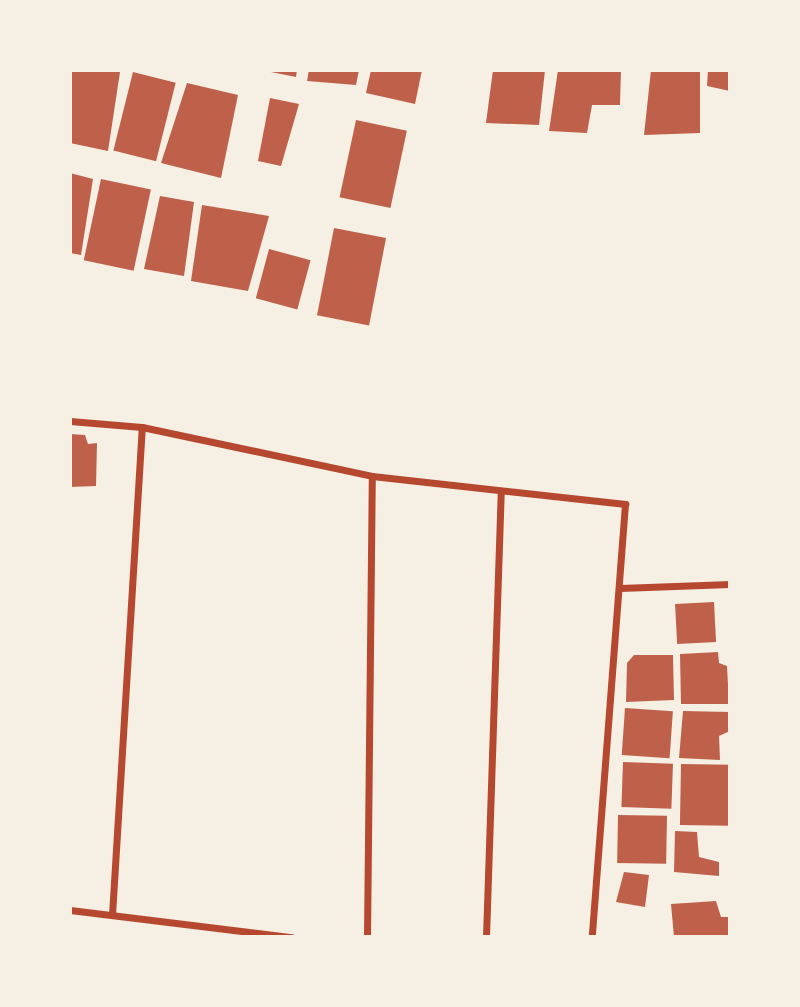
<!DOCTYPE html>
<html>
<head>
<meta charset="utf-8">
<style>
  body { margin:0 }
  #map { position:relative; width:800px; height:1007px; overflow:hidden; background:#f6efe4; font-family:"Noto Sans",sans-serif }
  div>[style] { position:absolute }
  .building>* { inset:0; background:#bf614a; transform-origin:0 0 }
  .minor>* { height:7px; margin:-3.5px; padding:0 3.5px; transform-origin:3.5px; border-radius:3.5px; background:#b5482f }
  span { translate:-50% -50%; white-space:nowrap; text-align:center; line-height:1.15; -webkit-text-stroke:7px #f6efe4; paint-order:stroke }
  .frame { position:absolute; inset:0; border:72px solid #f6efe4; pointer-events:none }
</style>
</head>
<body>
<div id="map">
  <div class="building">
    <i style="clip-path:polygon(70px 70px,120px 72px,108px 151px,70px 143px)"></i>
    <i style="clip-path:polygon(261px 70px,297px 70px,296px 77px)"></i>
    <i style="clip-path:polygon(309px 70px,359px 70px,356px 85px,307px 81px)"></i>
    <i style="clip-path:polygon(371px 70px,422px 70px,415px 104px,366px 93px)"></i>
    <i style="clip-path:polygon(493px 70px,545px 70px,539px 125px,486px 123px)"></i>
    <i style="clip-path:polygon(558px 70px,621px 70px,620px 105px,592px 105px,587px 133px,549px 131px)"></i>
    <i style="clip-path:polygon(651px 70px,700px 70px,700px 133px,644px 135px)"></i>
    <i style="clip-path:polygon(708px 70px,730px 70px,730px 91px,707px 86px)"></i>
    <i style="left:133px;top:72px;width:44px;height:81px;rotate:14deg"></i>
    <i style="clip-path:polygon(187px 83px,238px 95px,221px 178px,161px 163px)"></i>
    <i style="clip-path:polygon(270px 98px,299px 104px,281px 166px,258px 161px)"></i>
    <i style="left:356px;top:120px;width:52px;height:79px;rotate:12deg"></i>
    <i style="clip-path:polygon(70px 173px,93px 179px,81px 255px,70px 253px)"></i>
    <i style="left:101px;top:179px;width:51px;height:83px;rotate:12deg"></i>
    <i style="clip-path:polygon(160px 196px,194px 202px,184px 276px,144px 269px)"></i>
    <i style="clip-path:polygon(202px 205px,269px 216px,248px 291px,191px 281px)"></i>
    <i style="left:334px;top:228px;width:53px;height:89px;rotate:11deg"></i>
    <i style="left:269px;top:249px;width:43px;height:51px;rotate:15deg"></i>
    <i style="clip-path:polygon(70px 434px,85px 435px,88px 444px,97px 443px,96px 486px,70px 487px)"></i>
    <i style="left:714px;top:602px;width:40px;height:39px;rotate:87deg"></i>
    <i style="clip-path:polygon(718px 652px,719px 663px,727px 666px,729px 704px,681px 704px,680px 654px)"></i>
    <i style="clip-path:polygon(634px 655px,673px 655px,674px 700px,626px 702px,627px 663px)"></i>
    <i style="left:625px;top:708px;width:48px;height:47px;rotate:4deg"></i>
    <i style="clip-path:polygon(683px 711px,730px 712px,730px 731px,719px 736px,720px 760px,679px 758px)"></i>
    <i style="left:623px;top:762px;width:50px;height:45px;rotate:2deg"></i>
    <i style="left:681px;top:764px;width:49px;height:61px;rotate:1deg"></i>
    <i style="left:618px;top:815px;width:49px;height:48px;rotate:1deg"></i>
    <i style="clip-path:polygon(675px 831px,697px 832px,699px 857px,719px 862px,719px 876px,674px 872px)"></i>
    <i style="clip-path:polygon(624px 872px,649px 875px,645px 907px,616px 902px)"></i>
    <i style="clip-path:polygon(716px 901px,721px 917px,730px 917px,730px 937px,674px 937px,671px 904px)"></i>
  </div>
  <div class="minor">
    <i style="left:70px;top:421px;width:72px;rotate:4.8deg"></i>
    <i style="left:142px;top:427px;width:235px;rotate:12deg"></i>
    <i style="left:372px;top:476px;width:255px;rotate:6.3deg"></i>
    <i style="left:625px;top:504px;width:434px;rotate:94.4deg"></i>
    <i style="left:620px;top:588px;width:110px;rotate:-2.1deg"></i>
    <i style="left:70px;top:910px;width:223px;rotate:7deg"></i>
    <i style="left:112px;top:915px;width:489px;rotate:-86.5deg"></i>
    <i style="left:367px;top:937px;width:461px;rotate:-89.4deg"></i>
    <i style="left:486px;top:937px;width:446px;rotate:-88.1deg"></i>
  </div>
  <div class="frame"></div>
</div>
</body>
</html>
